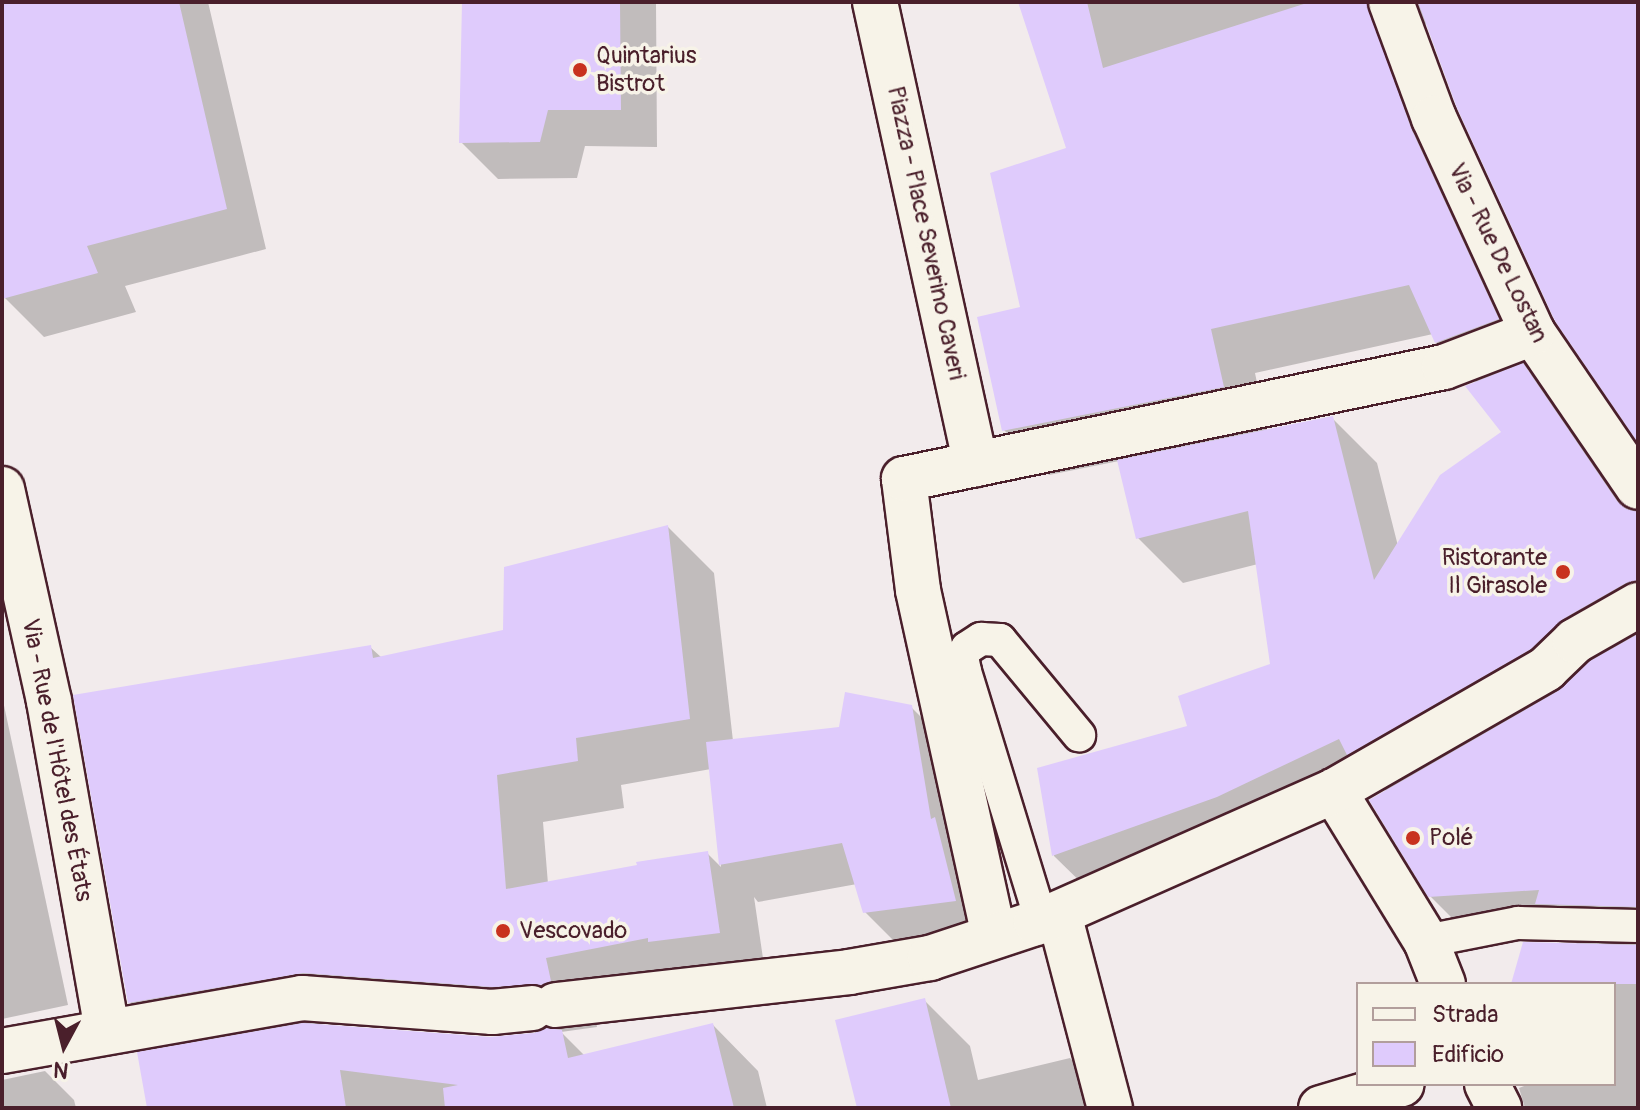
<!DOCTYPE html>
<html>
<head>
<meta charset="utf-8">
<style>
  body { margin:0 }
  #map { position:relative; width:1640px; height:1110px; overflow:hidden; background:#f2ebec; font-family:Pangolin,sans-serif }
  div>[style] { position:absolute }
  .shadow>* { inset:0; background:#0003 }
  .building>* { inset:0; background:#dfcbfc }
  .roads { filter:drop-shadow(2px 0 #4a1f2b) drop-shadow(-2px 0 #4a1f2b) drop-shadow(0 2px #4a1f2b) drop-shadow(0 -2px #4a1f2b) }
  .lane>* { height:32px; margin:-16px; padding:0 16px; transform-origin:16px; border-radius:16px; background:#f7f3e8 }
  .street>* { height:44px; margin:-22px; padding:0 22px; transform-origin:22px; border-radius:22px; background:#f7f3e8 }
  .dots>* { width:22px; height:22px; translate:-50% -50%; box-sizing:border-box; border:4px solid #f7f3e8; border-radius:50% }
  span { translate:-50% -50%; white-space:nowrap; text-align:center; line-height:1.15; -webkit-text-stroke:7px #f7f3e8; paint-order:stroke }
  .poi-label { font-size:24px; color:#4a1f2b }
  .left { translate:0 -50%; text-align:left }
  .right { translate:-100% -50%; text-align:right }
  .street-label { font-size:24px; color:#4a1f2b }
  .frame { position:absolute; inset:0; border:4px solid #4a1f2b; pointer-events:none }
  .legend { position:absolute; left:1356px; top:982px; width:260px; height:104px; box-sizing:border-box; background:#f7f3e8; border:2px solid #b29e9c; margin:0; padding:10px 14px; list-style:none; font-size:24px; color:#4a1f2b }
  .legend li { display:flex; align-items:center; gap:16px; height:40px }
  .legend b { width:40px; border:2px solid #b29e9c }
  .north { position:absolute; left:24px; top:1006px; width:80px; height:80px; -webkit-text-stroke:6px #f7f3e8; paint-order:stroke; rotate:187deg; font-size:22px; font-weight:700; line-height:32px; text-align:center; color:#4a1f2b }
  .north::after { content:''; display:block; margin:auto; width:28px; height:36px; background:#4a1f2b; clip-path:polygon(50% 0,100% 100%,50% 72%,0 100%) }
</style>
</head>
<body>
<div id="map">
  <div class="shadow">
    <i style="clip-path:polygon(2px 2px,208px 2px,266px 249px,125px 286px,136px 312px,44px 337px,5px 298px,2px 289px)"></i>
    <i style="clip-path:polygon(464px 2px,656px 2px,657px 147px,585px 146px,577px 178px,498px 179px,461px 142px)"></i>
    <i style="clip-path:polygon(evenodd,1020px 2px,1638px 2px,1638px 439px,1428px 23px,1417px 30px,1543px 364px,1527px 370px,1568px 411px,1638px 513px,1638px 1108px,1525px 1108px,1519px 1088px,1529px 1084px,1614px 1084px,1614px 984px,1513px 984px,1578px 945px,1568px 935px,1475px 941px,1430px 896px,1387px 792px,1380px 785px,1099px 900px,1054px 856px,1040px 769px,1189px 727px,1272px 665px,1258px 564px,1183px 583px,1138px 538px,1119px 461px,1049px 475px,1004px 430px,1023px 309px,1068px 149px,1020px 2px,1433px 334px,1436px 342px,1477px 383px,1504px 432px,1398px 546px,1377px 463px,1332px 418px,1267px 431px,1255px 373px,1433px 334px)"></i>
    <i style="clip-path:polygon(evenodd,668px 527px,714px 573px,733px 741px,841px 729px,911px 707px,949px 745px,992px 938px,903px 950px,865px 912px,857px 884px,758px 902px,754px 897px,766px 979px,592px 1004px,597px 1027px,561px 1032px,585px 1056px,713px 1025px,758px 1071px,767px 1108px,151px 1108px,176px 1048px,130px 1002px,370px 647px,382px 658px,505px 631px,668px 527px,711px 769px,721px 867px,707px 853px,548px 884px,543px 822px,624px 808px,621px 785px,711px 769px,668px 527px,351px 1019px,535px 1032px,535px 1035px,490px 1039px,318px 1025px,351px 1019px)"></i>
    <i style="clip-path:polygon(2px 696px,68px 1005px,2px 1019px)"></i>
    <i style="clip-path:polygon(924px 1000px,970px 1046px,978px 1080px,1070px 1058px,1117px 1108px,854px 1108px,859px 1107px)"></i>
    <i style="clip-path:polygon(45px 1071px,74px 1100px,76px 1108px,2px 1108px,2px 1080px)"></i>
  </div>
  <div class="building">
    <i style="clip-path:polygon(2px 2px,179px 2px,227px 209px,87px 246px,98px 273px,2px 299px)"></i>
    <i style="clip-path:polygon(462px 2px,620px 2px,621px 110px,548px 110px,540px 142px,459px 143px)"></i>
    <i style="clip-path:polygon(1018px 2px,1087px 2px,1103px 68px,1310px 2px,1367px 2px,1411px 128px,1499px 319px,1435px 343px,1409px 285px,1211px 329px,1224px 387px,1002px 431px,977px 317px,1020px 307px,990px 173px,1066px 148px)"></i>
    <i style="clip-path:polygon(1418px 2px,1638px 2px,1638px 443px,1555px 321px,1457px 108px)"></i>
    <i style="clip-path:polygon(1523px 363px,1617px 501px,1626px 509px,1638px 512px,1638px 580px,1626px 583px,1563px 619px,1531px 649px,1347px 755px,1339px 739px,1217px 797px,1052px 856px,1037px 768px,1187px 726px,1178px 696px,1270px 664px,1248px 511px,1136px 539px,1117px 460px,1333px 416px,1374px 580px,1440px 475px,1501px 432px,1465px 386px)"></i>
    <i style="clip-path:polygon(668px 525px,690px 719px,576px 738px,578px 761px,497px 775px,506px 889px,637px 865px,636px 862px,708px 851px,720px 933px,648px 942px,648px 938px,546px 958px,551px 981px,541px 985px,492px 987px,303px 973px,128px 1003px,73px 695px,371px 645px,373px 658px,503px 630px,504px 567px)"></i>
    <i style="clip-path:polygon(1638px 634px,1638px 907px,1535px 904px,1539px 890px,1428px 897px,1369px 800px,1558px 691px,1590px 661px)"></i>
    <i style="clip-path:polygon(845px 692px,912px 705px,931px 819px,935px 817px,956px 901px,863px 913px,842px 843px,719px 865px,706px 742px,839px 727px)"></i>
    <i style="clip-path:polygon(1523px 942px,1638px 945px,1638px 984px,1511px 984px)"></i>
    <i style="clip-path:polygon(925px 998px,951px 1108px,857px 1108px,835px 1020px)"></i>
    <i style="clip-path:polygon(303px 1023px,490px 1037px,534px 1033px,547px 1028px,562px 1030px,568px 1058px,713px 1023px,734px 1108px,445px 1108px,443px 1088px,458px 1085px,340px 1070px,346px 1108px,147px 1108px,137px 1052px)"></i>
  </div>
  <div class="roads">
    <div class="lane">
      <i style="left:1041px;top:920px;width:260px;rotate:-107deg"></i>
      <i style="left:965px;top:671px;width:14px;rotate:-102deg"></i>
      <i style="left:962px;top:657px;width:10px;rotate:-61deg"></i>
      <i style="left:967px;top:648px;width:17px;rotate:-33deg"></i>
      <i style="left:981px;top:639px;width:19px;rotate:3deg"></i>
      <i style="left:1000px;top:640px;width:124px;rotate:50.3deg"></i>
      <i style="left:1426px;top:941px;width:94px;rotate:-11.1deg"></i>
      <i style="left:1518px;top:923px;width:120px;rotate:1.4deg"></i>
    </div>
    <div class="street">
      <i style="left:875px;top:2px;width:473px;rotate:77.7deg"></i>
      <i style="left:1391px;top:2px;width:124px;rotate:69.7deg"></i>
      <i style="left:1434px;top:118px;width:237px;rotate:65.3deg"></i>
      <i style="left:1533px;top:333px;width:186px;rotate:55.7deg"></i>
      <i style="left:2px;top:489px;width:217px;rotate:77.5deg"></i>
      <i style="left:49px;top:701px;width:335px;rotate:80deg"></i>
      <i style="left:1334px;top:791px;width:176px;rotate:58.5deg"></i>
      <i style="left:1426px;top:941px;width:46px;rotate:68.4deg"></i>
      <i style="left:1059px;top:914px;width:201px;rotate:75.3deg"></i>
      <i style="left:994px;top:936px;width:354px;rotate:-102.4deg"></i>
      <i style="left:918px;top:590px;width:112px;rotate:-97.2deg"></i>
      <i style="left:904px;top:479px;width:551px;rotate:-11.72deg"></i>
      <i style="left:1444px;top:367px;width:95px;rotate:-20.9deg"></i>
      <i style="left:556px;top:1005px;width:295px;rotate:-6.4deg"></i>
      <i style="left:849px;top:972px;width:82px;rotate:-9.8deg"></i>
      <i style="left:930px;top:958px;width:112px;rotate:-18.3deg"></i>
      <i style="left:1036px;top:923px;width:326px;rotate:-23.9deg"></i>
      <i style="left:1334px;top:791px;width:245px;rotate:-29.9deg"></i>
      <i style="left:1546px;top:669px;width:40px;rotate:-44deg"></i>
      <i style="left:1575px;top:641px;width:73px;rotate:-29.7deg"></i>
      <i style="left:2px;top:1051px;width:305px;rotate:-10deg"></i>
      <i style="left:302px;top:998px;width:191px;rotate:4.2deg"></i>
      <i style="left:492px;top:1012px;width:40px;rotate:-5.7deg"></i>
      <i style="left:1487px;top:1084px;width:27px;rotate:63deg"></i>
      <i style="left:1321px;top:1108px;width:84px;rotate:-16.5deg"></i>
    </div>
  </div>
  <div class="dots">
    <i style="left:580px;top:70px;background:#c8321e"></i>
    <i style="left:1563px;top:572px;background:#c8321e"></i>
    <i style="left:1413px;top:838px;background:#c8321e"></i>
    <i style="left:503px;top:931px;background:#c8321e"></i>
  </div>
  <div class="poi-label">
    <span class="left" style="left:596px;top:70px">Quintarius<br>Bistrot</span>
    <span class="right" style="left:1547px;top:572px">Ristorante<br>Il Girasole</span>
    <span class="left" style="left:1429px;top:838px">Polé</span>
    <span class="left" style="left:519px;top:931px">Vescovado</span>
  </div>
  <div class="street-label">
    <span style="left:926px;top:233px;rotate:78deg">Piazza - Place Severino Caveri</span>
    <span style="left:1498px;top:253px;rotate:64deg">Via - Rue De Lostan</span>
    <span style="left:57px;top:760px;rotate:79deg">Via - Rue de l'Hôtel des États</span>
  </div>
  <div class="frame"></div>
  <ul class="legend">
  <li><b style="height:10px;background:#f7f3e8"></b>Strada</li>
  <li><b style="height:22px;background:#dfcbfc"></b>Edificio</li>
  </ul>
  <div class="north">N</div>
</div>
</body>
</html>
